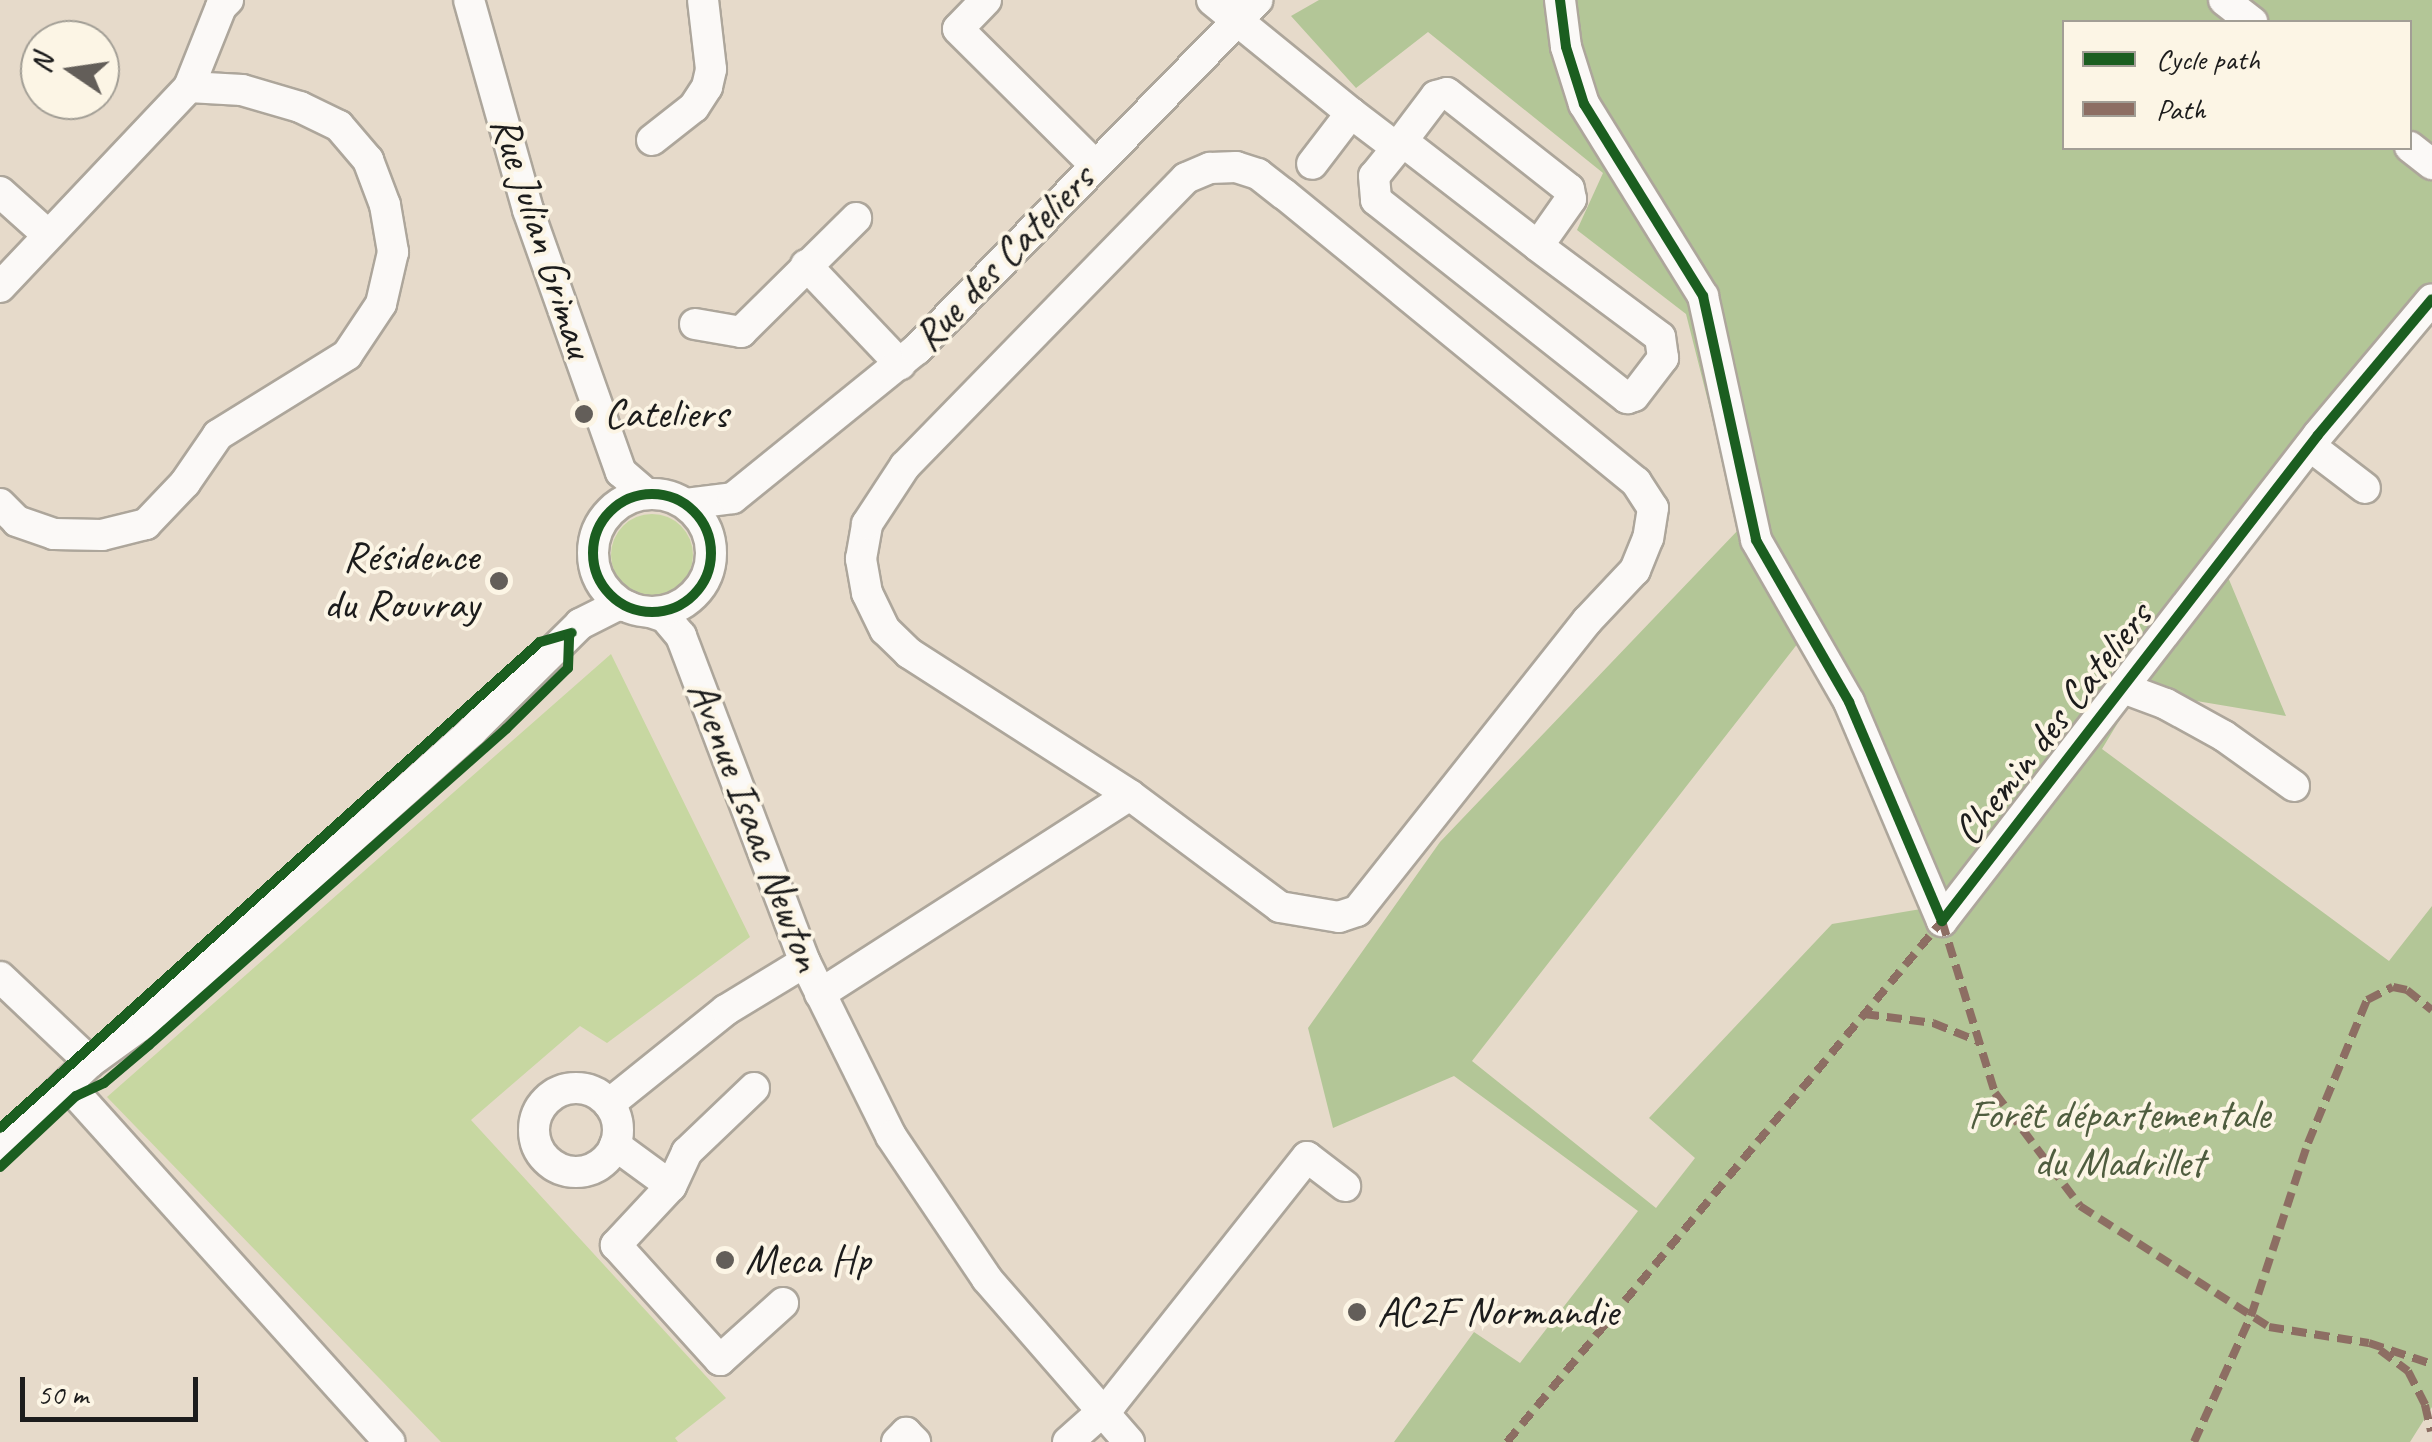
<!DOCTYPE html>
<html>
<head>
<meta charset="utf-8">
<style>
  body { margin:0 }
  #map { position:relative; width:2432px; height:1442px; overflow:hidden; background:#e6daca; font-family:Caveat,sans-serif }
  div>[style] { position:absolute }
  .green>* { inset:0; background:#c7d7a1 }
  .round { border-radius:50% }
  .forest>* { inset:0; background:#b3c697 }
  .roads { filter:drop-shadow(2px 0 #ada69b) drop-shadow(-2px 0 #ada69b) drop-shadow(0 2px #ada69b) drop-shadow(0 -2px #ada69b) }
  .minor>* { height:30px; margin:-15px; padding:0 15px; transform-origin:15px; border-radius:15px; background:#fbf9f7 }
  .minor>.ring { margin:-15px; padding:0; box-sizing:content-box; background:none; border:30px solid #fbf9f7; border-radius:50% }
  .quiet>* { height:8px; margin-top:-4px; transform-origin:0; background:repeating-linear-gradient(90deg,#8d6e63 0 15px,transparent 0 23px) }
  .cycleway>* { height:10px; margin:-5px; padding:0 5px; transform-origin:5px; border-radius:5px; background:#1b5e20 }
  .cycleway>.ring { margin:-5px; padding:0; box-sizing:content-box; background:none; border:10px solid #1b5e20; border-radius:50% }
  .dots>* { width:28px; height:28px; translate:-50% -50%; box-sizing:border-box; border:5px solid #fcf5e5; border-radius:50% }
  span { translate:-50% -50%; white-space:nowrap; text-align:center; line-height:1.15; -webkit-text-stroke:8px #fcf5e5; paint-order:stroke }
  .street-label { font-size:42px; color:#1c1c1c }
  .poi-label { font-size:42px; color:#1c1c1c }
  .left { translate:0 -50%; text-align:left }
  .right { translate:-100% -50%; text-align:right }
  .park-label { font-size:42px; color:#4f5d3f }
  .legend { position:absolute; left:2062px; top:20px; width:350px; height:130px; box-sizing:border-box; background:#fcf5e5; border:2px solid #a29e95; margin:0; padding:12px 18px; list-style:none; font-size:30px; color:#1c1c1c }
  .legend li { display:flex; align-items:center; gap:20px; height:50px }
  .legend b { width:50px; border:2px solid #a29e95 }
  .north { position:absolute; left:20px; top:20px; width:100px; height:100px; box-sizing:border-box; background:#fcf5e5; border:2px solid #a29e95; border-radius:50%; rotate:283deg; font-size:28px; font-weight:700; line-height:40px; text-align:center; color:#1c1c1c }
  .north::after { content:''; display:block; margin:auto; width:35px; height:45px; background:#635e59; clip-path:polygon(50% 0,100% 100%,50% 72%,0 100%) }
  .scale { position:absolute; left:20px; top:1377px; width:178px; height:45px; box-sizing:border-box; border:5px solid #1c1c1c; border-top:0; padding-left:12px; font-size:30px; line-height:35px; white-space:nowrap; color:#1c1c1c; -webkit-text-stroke:8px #fcf5e5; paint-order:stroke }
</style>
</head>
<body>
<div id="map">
  <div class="green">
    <i class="round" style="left:611px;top:514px;width:82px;height:82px"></i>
    <i style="clip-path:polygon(611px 654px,750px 937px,607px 1043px,580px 1026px,471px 1120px,726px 1398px,675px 1438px,678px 1442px,441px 1442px,107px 1097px)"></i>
  </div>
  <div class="forest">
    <i style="clip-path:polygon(evenodd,1319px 0,2432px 0,2432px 318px,2225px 570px,2286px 716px,2137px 691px,2102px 749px,2389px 961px,2432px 906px,2432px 1407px,2410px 1442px,1394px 1442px,1474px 1332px,1520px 1363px,1638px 1211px,1454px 1076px,1333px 1128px,1308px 1028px,1440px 842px,1740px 528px,1686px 314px,1577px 230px,1603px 173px,1428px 32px,1356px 88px,1291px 16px,1319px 0,2064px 22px,2410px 22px,2410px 148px,2064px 148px,2064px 22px,1319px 0,1802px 638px,1839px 707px,1921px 909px,1832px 924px,1649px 1118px,1695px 1158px,1656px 1208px,1472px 1061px,1802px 638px)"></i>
  </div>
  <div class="roads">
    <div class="minor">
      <i style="left:469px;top:0;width:218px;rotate:74.3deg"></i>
      <i style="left:528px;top:210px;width:278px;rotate:70.5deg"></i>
      <i style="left:621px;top:472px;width:33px;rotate:41deg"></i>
      <i style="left:986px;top:0;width:40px;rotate:134deg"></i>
      <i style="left:958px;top:29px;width:192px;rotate:44.8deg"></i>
      <i style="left:1212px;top:0;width:179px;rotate:39.1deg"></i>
      <i style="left:1351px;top:113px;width:64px;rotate:127.4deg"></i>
      <i style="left:1560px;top:0;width:47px;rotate:82.7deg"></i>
      <i style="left:1566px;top:47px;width:60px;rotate:72.5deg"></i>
      <i style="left:1584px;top:104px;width:226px;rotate:58.2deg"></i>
      <i style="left:1703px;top:296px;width:250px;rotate:77.7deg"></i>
      <i style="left:1756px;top:540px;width:187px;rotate:60.1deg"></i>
      <i style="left:1849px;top:702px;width:238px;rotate:67deg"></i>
      <i style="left:1942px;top:921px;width:614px;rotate:-52.27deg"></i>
      <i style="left:2318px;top:435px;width:177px;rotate:-50deg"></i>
      <i style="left:2224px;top:0;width:36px;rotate:38deg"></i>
      <i style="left:189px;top:87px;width:86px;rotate:-68.2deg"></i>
      <i style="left:221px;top:7px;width:10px;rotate:-45deg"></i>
      <i style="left:1351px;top:113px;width:58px;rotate:37.3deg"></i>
      <i style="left:1397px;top:148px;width:9px;rotate:-54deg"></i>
      <i style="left:1402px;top:141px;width:56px;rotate:-52.9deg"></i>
      <i style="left:1436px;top:96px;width:11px;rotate:-15deg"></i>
      <i style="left:1447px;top:93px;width:155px;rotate:38.2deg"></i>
      <i style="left:1569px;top:189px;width:10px;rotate:79deg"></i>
      <i style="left:1571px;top:199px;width:57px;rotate:125.1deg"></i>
      <i style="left:1538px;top:246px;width:172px;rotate:-142.3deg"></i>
      <i style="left:652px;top:140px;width:53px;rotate:-38.2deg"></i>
      <i style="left:694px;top:107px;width:24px;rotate:-57deg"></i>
      <i style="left:707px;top:87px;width:18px;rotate:-77deg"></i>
      <i style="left:711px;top:69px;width:69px;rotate:-96.6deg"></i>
      <i style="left:2410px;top:147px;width:28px;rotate:38deg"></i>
      <i style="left:1397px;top:148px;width:36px;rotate:129deg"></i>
      <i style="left:1374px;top:176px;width:24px;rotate:85deg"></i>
      <i style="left:1376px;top:200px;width:320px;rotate:38.3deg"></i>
      <i style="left:1627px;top:398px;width:7px;rotate:-16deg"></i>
      <i style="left:1634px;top:396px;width:48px;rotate:-52.7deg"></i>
      <i style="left:1663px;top:358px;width:21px;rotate:-98deg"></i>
      <i style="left:1660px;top:337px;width:152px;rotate:-143.3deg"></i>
      <i style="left:0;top:192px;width:64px;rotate:41.9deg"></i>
      <i style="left:806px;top:265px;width:137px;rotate:46.5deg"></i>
      <i style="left:0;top:287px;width:275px;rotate:-46.6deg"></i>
      <i style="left:189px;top:87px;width:53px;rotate:3.2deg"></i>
      <i style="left:242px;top:90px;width:60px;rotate:16.3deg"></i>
      <i style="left:300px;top:107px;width:43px;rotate:26deg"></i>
      <i style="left:339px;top:126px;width:45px;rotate:49.5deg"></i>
      <i style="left:368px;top:160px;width:48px;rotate:69.3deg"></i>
      <i style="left:385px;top:205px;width:48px;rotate:80.3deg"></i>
      <i style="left:393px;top:252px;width:53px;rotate:103deg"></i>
      <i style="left:381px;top:304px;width:61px;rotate:123.7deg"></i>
      <i style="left:347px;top:355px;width:152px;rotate:148.2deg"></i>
      <i style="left:218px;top:435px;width:58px;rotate:124.5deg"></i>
      <i style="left:185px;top:483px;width:57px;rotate:133.6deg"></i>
      <i style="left:146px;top:524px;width:45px;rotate:166deg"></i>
      <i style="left:102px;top:535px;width:48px;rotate:-178.8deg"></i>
      <i style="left:54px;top:534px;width:39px;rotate:-161deg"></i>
      <i style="left:17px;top:521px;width:24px;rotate:-135deg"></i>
      <i style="left:695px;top:324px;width:47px;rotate:9.9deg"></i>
      <i style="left:741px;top:332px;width:162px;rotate:-44.7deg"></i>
      <i style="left:2310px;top:446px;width:69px;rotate:37.4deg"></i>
      <i class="ring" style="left:593px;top:494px;width:88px;height:88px"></i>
      <i style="left:686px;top:504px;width:47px;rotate:-7.3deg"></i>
      <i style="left:733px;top:498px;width:235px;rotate:-39deg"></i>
      <i style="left:916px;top:350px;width:489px;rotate:-45.7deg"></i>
      <i style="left:650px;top:612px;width:16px;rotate:18deg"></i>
      <i style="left:665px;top:617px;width:25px;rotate:50deg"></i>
      <i style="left:681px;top:636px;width:349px;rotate:69.2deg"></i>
      <i style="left:805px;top:962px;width:194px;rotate:63.7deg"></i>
      <i style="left:891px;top:1136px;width:172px;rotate:56.1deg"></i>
      <i style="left:987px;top:1279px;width:216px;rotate:48.9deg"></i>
      <i style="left:2123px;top:688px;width:46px;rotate:20.4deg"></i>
      <i style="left:2166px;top:704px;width:66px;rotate:28.9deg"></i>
      <i style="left:2224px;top:736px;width:86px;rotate:35.5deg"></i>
      <i style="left:0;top:977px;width:124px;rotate:43.4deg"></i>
      <i style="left:820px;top:994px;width:368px;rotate:-32.7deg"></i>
      <i style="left:1130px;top:795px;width:263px;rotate:-147.3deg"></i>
      <i style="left:909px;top:653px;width:33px;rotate:-136deg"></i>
      <i style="left:885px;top:630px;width:41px;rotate:-115.9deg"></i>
      <i style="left:867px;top:593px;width:35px;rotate:-100deg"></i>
      <i style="left:861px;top:559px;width:36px;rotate:-80deg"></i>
      <i style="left:867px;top:524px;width:69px;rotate:-56.8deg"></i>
      <i style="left:905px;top:466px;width:402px;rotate:-45.7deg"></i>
      <i style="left:1186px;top:178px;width:26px;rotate:-23deg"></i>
      <i style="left:1210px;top:168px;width:26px;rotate:-2deg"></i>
      <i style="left:1236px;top:167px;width:23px;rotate:18deg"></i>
      <i style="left:1258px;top:174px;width:33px;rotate:38deg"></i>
      <i style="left:1284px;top:194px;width:455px;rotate:39.3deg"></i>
      <i style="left:1636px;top:482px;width:31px;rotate:57deg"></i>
      <i style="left:1653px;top:508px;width:30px;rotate:99deg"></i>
      <i style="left:1648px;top:538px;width:35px;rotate:112deg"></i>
      <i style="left:1635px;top:570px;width:70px;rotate:133.3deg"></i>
      <i style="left:1587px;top:621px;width:370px;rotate:128.4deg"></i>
      <i style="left:1357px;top:911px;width:19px;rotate:162deg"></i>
      <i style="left:1339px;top:917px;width:60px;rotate:-170.4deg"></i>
      <i style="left:1280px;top:907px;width:187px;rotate:-143.3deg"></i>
      <i style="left:67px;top:1084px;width:482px;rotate:48deg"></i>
      <i style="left:754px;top:1088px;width:93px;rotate:136.3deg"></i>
      <i style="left:687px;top:1152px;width:38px;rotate:115deg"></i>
      <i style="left:671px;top:1186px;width:81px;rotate:133deg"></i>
      <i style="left:616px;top:1245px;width:155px;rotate:47.9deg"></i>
      <i style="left:720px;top:1360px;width:85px;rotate:-42.1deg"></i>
      <i class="ring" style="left:534px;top:1088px;width:54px;height:54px"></i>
      <i style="left:609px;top:1104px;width:150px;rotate:-38.8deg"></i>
      <i style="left:726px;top:1010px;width:92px;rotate:-31.3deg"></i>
      <i style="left:615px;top:1145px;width:69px;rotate:36.2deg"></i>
      <i style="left:0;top:1148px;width:124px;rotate:-43.7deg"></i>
      <i style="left:90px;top:1062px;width:72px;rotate:-35.9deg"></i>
      <i style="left:148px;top:1020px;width:434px;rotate:-41.7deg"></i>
      <i style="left:472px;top:731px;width:152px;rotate:-44.7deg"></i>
      <i style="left:580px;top:624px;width:42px;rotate:-26.6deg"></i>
      <i style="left:618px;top:605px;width:11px;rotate:10deg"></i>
      <i style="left:897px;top:1442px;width:13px;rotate:-45deg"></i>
      <i style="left:906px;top:1433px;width:13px;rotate:45deg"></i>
      <i style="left:1068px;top:1442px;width:59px;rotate:-41.6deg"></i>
      <i style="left:1112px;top:1403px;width:314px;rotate:-51.6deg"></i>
      <i style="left:1307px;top:1157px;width:48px;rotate:37.3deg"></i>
    </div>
  </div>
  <div class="quiet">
    <i style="left:1942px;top:921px;width:180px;rotate:72.9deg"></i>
    <i style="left:1995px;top:1093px;width:141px;rotate:53deg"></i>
    <i style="left:2080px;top:1206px;width:224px;rotate:32.6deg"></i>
    <i style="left:2269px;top:1327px;width:101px;rotate:9.1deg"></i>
    <i style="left:2369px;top:1343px;width:66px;rotate:18.4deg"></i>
    <i style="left:1864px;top:1014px;width:70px;rotate:7.4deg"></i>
    <i style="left:1933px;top:1023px;width:51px;rotate:22deg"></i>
    <i style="left:2380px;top:1350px;width:35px;rotate:37deg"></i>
    <i style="left:2408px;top:1371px;width:38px;rotate:63deg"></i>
    <i style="left:2425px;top:1405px;width:27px;rotate:77deg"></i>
    <i style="left:1507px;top:1442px;width:679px;rotate:-50.14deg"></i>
    <i style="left:2194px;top:1442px;width:138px;rotate:-65.7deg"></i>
    <i style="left:2251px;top:1316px;width:182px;rotate:-71.8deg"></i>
    <i style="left:2308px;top:1143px;width:155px;rotate:-67.6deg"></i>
    <i style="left:2367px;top:1000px;width:29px;rotate:-27deg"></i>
    <i style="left:2393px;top:987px;width:14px;rotate:12deg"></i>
    <i style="left:2407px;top:990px;width:32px;rotate:39deg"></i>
  </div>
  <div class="cycleway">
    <i style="left:1560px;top:0;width:47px;rotate:82.7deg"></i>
    <i style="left:1566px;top:47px;width:60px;rotate:72.5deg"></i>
    <i style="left:1584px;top:104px;width:226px;rotate:58.2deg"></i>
    <i style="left:1703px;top:296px;width:250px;rotate:77.7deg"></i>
    <i style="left:1756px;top:540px;width:187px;rotate:60.1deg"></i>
    <i style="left:1849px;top:702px;width:238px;rotate:67deg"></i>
    <i style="left:1942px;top:921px;width:614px;rotate:-52.27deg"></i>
    <i style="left:2318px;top:435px;width:177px;rotate:-50deg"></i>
    <i class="ring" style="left:593px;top:494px;width:108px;height:108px"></i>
    <i style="left:0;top:1128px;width:726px;rotate:-41.99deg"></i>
    <i style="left:540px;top:642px;width:33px;rotate:-16deg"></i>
    <i style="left:0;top:1167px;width:104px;rotate:-43.1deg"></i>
    <i style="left:76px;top:1096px;width:31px;rotate:-25deg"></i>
    <i style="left:104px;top:1083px;width:59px;rotate:-40.2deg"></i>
    <i style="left:149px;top:1045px;width:477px;rotate:-41.5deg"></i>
    <i style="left:506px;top:729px;width:87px;rotate:-44.5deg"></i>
    <i style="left:568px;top:668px;width:32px;rotate:-88deg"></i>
  </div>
  <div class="dots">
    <i style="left:584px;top:414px;background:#635e59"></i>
    <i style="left:499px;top:581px;background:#635e59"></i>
    <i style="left:725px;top:1260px;background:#635e59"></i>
    <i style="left:1357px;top:1312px;background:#635e59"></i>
  </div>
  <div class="street-label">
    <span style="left:542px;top:237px;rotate:72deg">Rue Julian Grimau</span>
    <span style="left:1004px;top:258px;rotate:-46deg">Rue des Cateliers</span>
    <span style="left:2053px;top:724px;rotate:-52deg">Chemin des Cateliers</span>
    <span style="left:755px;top:826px;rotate:69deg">Avenue Isaac Newton</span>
  </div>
  <div class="poi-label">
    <span class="left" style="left:604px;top:414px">Cateliers</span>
    <span class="right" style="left:479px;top:581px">Résidence<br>du Rouvray</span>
    <span class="left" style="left:745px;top:1260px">Meca Hp</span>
    <span class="left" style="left:1377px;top:1312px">AC2F Normandie</span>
  </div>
  <div class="park-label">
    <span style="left:2119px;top:1139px">Forêt départementale<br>du Madrillet</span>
  </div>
  <ul class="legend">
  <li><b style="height:12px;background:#1b5e20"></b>Cycle path</li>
  <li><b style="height:12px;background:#8d6e63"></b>Path</li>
  </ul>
  <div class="north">N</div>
  <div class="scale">50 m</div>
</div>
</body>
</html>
